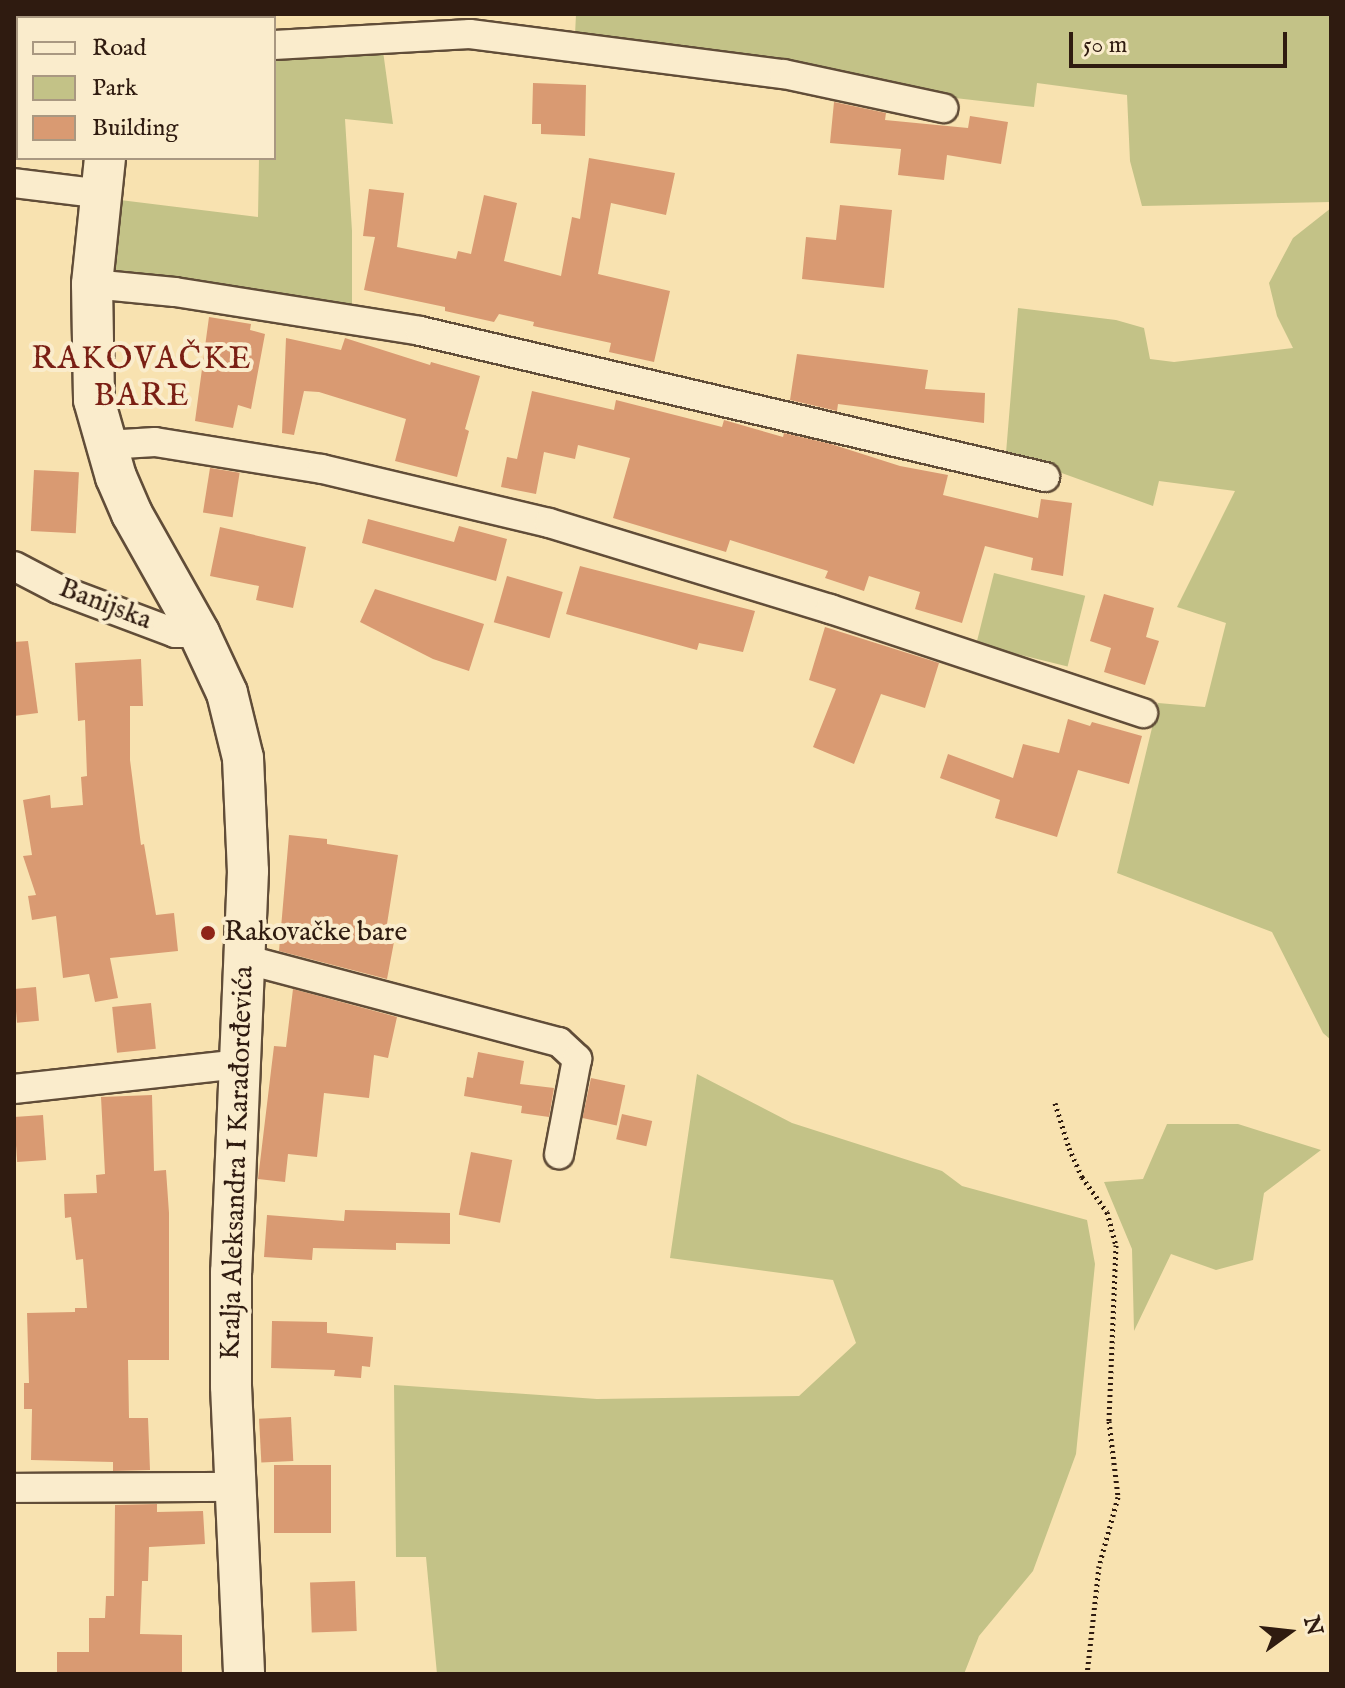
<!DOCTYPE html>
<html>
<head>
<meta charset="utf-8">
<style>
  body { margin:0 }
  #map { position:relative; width:1345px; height:1688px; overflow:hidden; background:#f8e2b0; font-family:"IM FELL English",serif }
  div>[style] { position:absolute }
  .green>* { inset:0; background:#c3c287; transform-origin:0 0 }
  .building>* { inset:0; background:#d99a72; transform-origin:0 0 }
  .path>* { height:5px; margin-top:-2.5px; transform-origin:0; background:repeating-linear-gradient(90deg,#2f1b10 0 2px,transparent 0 6px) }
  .roads { filter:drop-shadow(2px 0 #614d38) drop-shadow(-2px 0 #614d38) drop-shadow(0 2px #614d38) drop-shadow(0 -2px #614d38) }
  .street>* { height:28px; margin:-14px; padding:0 14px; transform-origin:14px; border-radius:14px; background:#faeccc }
  .secondary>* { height:40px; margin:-20px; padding:0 20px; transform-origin:20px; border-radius:20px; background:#faeccc }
  .dots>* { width:22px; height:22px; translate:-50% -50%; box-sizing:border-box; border:4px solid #faeccc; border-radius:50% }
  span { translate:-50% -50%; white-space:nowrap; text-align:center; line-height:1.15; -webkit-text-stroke:8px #faeccc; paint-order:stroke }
  .street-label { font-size:28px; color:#2f1b10 }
  .poi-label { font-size:28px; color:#2f1b10 }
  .left { translate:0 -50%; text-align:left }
  .quarter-label { font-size:32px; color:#7a1f14; letter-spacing:2px }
  .frame { position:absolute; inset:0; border:16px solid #2f1b10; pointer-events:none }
  .legend { position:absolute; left:16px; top:16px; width:260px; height:144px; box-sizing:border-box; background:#faeccc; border:2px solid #a99881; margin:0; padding:10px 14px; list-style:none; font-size:24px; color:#2f1b10 }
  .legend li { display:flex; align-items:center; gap:16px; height:40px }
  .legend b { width:40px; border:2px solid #a99881 }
  .north { position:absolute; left:1249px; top:1592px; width:80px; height:80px; -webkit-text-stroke:6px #faeccc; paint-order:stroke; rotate:75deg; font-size:22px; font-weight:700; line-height:32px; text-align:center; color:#2f1b10 }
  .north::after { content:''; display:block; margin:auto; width:28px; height:36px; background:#2f1b10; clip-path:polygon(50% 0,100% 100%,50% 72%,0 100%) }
  .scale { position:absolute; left:1069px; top:32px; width:218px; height:36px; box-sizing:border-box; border:4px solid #2f1b10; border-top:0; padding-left:10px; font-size:24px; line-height:28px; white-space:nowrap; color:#2f1b10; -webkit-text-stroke:6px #faeccc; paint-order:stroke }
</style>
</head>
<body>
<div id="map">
  <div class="green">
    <i style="clip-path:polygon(576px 14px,1331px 14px,1331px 202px,1142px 206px,1130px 161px,1127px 95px,1037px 83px,1034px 107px,955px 98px,792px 63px,575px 35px)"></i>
    <i style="clip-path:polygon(383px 51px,393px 124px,345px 119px,352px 231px,352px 308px,109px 272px,120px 200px,258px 217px,259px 158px,274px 158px,274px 59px)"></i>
    <i style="clip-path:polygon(1331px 208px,1331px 1040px,1323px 1033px,1272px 932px,1117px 873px,1158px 703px,1205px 707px,1226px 623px,1177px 607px,1235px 491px,1159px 481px,1153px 506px,1006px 453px,1018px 308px,1116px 320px,1144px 328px,1150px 359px,1174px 362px,1293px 348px,1277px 316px,1269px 283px,1293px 238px)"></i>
    <i style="left:994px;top:573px;width:94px;height:73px;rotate:14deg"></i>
    <i style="clip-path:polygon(697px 1074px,792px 1123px,942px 1171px,962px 1186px,1087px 1220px,1095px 1264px,1076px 1454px,1033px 1571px,979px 1636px,964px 1674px,437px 1674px,426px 1557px,396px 1557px,394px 1385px,597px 1399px,799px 1396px,856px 1343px,833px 1280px,670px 1258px)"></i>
    <i style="clip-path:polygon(1167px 1124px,1238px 1124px,1321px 1150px,1264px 1193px,1253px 1260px,1216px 1270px,1171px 1254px,1134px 1331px,1132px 1249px,1104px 1182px,1143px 1179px)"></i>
  </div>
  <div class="building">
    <i style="clip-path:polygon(533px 83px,586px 85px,585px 136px,541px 134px,541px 124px,532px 124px)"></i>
    <i style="clip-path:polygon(834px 102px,886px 113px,885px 120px,968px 128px,970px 116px,1008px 122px,1001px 164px,947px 155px,944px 180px,898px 175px,901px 149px,830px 143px)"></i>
    <i style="clip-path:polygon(589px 158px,675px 173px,666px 215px,611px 203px,598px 274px,670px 291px,654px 362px,609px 352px,611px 343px,533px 326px,534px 322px,499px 314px,494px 322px,445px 311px,445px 307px,364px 290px,375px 237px,363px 236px,369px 189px,404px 193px,397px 247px,456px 259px,458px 251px,471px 254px,484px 195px,517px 203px,504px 261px,561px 276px,572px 217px,580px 219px)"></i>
    <i style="clip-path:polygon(840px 205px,892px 210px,884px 288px,802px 279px,806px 237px,836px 240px)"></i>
    <i style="clip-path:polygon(209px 317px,251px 324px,250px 330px,265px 334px,251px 409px,238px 405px,233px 428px,195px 421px)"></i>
    <i style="clip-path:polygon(286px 338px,341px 350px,345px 338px,430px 365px,431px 362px,480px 376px,465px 429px,469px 431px,457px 477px,395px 461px,406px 419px,319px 392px,304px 391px,294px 435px,282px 433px)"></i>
    <i style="clip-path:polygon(797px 354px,928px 370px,925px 389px,985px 393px,984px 423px,838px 404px,837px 411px,790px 400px)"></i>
    <i style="clip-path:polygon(532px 391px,614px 410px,616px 400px,722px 427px,724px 420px,783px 437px,784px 433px,831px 444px,900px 466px,948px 475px,943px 495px,1038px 518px,1041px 499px,1072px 503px,1063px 576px,1031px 570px,1033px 558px,985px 546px,962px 623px,915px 609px,920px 592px,869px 576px,864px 591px,825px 578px,828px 571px,730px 540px,726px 552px,613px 518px,630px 458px,578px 445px,575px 459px,544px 452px,536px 494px,501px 487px,507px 457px,517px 459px)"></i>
    <i style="left:210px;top:468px;width:30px;height:45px;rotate:9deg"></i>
    <i style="left:34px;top:470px;width:45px;height:61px;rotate:3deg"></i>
    <i style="clip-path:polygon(368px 519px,454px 542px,459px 526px,507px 539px,496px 581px,362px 543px)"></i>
    <i style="clip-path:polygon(220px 527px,306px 547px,293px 608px,256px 600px,259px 586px,210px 576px)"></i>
    <i style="clip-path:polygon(580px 566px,755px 611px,743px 652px,699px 643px,697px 650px,566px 614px)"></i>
    <i style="left:507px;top:576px;width:58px;height:48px;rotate:16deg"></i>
    <i style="clip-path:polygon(375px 589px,484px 624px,469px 671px,433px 659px,360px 622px)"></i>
    <i style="clip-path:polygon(1104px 594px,1154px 608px,1146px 637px,1159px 641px,1145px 685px,1104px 672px,1111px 648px,1090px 641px)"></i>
    <i style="clip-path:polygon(825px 627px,939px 663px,925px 708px,881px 694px,854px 764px,813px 747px,836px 689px,809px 680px)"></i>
    <i style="clip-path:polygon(28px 641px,38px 713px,14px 716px,14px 642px)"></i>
    <i style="clip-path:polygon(141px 659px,143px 706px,130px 706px,130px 760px,141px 845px,144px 844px,156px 915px,174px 913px,178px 951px,110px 958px,118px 998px,95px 1002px,89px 974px,63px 978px,56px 916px,32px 920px,28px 896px,36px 895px,23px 856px,32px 855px,23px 800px,50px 795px,51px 808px,83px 805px,81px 777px,87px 776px,85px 720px,78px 721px,75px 663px)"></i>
    <i style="clip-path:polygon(1068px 719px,1090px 726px,1092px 722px,1142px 736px,1129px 784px,1078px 770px,1057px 837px,995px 818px,1000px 800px,940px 778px,948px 754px,1013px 778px,1023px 744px,1059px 753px)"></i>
    <i style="clip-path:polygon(289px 835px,327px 839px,327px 844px,398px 855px,387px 924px,397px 926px,387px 979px,279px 951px)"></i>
    <i style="left:36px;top:987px;width:34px;height:22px;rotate:85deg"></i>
    <i style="clip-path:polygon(293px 989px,397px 1017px,388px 1058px,374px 1055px,369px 1098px,324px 1093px,317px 1157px,288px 1154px,285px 1182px,258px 1179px,274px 1046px,286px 1047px)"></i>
    <i style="left:151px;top:1003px;width:46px;height:39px;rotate:84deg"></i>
    <i style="clip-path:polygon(478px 1052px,524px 1061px,520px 1084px,554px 1088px,549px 1117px,521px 1113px,522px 1106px,464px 1096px,467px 1077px,473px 1078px)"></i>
    <i style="left:591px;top:1078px;width:35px;height:41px;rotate:12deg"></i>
    <i style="clip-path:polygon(152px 1095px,154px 1171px,166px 1170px,169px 1213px,169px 1360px,128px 1360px,129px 1418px,148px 1418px,150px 1470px,113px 1471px,113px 1462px,31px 1460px,32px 1409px,24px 1409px,24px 1383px,29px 1383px,27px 1313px,75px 1312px,75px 1308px,87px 1308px,83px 1259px,76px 1260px,71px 1217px,65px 1218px,64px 1194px,97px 1193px,96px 1175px,105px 1174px,101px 1097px)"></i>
    <i style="left:622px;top:1114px;width:31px;height:26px;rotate:13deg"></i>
    <i style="left:43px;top:1115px;width:45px;height:29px;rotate:86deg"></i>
    <i style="left:471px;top:1152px;width:42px;height:64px;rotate:11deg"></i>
    <i style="clip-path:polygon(345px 1210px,450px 1213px,450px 1244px,396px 1243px,396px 1250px,313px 1248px,312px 1260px,264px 1257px,267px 1215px,344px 1221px)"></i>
    <i style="clip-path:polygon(272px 1321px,327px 1322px,327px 1333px,373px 1337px,370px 1367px,362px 1366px,361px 1378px,334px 1376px,335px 1370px,271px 1368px)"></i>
    <i style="left:291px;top:1417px;width:44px;height:32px;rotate:87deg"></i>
    <i style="left:274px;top:1465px;width:57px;height:68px"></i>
    <i style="clip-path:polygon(157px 1504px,157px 1512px,203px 1511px,205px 1544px,149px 1547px,148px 1581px,142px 1581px,140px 1634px,182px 1635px,182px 1674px,57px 1674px,57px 1652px,89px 1652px,89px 1618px,105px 1618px,106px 1596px,114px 1596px,115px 1505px)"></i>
    <i style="left:355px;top:1581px;width:50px;height:45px;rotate:88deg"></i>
  </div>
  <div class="path">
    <i style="left:1055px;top:1103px;width:47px;rotate:72.7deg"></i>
    <i style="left:1069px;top:1148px;width:32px;rotate:66deg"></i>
    <i style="left:1082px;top:1177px;width:43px;rotate:54.5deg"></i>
    <i style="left:1107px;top:1212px;width:34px;rotate:75deg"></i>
    <i style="left:1116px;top:1245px;width:176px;rotate:92.3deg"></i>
    <i style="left:1109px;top:1421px;width:77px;rotate:83.2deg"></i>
    <i style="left:1118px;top:1497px;width:72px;rotate:105.4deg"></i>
    <i style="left:1099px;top:1566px;width:109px;rotate:96.3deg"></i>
  </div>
  <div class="roads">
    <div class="street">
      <i style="left:274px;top:45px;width:196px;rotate:-3.2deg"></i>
      <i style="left:470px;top:34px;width:317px;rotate:7.3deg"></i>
      <i style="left:784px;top:74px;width:163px;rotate:12.1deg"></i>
      <i style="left:14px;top:183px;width:89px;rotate:7.1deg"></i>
      <i style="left:92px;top:284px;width:83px;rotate:5.5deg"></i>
      <i style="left:175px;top:292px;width:248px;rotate:9deg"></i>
      <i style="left:420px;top:331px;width:642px;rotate:13.15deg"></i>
      <i style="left:106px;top:445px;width:49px;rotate:-3.5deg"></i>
      <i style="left:155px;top:442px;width:169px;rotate:9.2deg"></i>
      <i style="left:322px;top:469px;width:233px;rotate:13.4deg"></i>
      <i style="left:549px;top:523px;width:294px;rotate:17deg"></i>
      <i style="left:830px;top:609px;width:330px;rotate:18.4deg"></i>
      <i style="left:14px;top:566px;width:50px;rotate:27.6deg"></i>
      <i style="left:58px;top:589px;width:125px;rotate:20.6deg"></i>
      <i style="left:175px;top:633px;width:24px"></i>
      <i style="left:244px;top:959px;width:326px;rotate:14.8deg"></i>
      <i style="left:559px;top:1042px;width:25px;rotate:43deg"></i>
      <i style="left:577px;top:1059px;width:97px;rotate:100.7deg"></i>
      <i style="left:14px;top:1089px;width:228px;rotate:-6.3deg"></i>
      <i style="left:14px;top:1488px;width:224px;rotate:-0.3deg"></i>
    </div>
    <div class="secondary">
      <i style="left:104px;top:14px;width:4px;rotate:90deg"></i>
      <i style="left:105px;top:158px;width:127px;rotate:95.9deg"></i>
      <i style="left:92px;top:284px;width:116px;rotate:89deg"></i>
      <i style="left:94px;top:400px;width:80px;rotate:74.1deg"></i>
      <i style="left:116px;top:477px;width:40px;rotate:66.6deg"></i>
      <i style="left:132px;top:514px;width:137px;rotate:60.6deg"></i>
      <i style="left:199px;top:633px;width:66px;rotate:65deg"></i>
      <i style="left:227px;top:693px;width:67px;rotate:76.2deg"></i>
      <i style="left:243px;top:758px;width:113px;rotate:87.5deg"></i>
      <i style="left:248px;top:871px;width:401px;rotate:92.4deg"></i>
      <i style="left:231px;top:1272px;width:114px;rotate:90deg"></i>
      <i style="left:231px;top:1386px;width:288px;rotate:87.4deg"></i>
    </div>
  </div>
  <div class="dots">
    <i style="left:208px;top:933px;background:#8f2418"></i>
  </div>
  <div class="street-label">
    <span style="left:105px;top:605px;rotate:21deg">Banijska</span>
    <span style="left:238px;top:1163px;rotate:-88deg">Kralja Aleksandra I Karađorđevića</span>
  </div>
  <div class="poi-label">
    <span class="left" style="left:224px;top:933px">Rakovačke bare</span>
  </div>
  <div class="quarter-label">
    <span style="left:142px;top:379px">RAKOVAČKE<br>BARE</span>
  </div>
  <div class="frame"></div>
  <ul class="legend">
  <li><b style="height:10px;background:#faeccc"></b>Road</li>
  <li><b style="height:22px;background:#c3c287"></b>Park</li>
  <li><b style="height:22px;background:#d99a72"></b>Building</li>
  </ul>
  <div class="north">N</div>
  <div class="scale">50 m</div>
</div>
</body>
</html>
